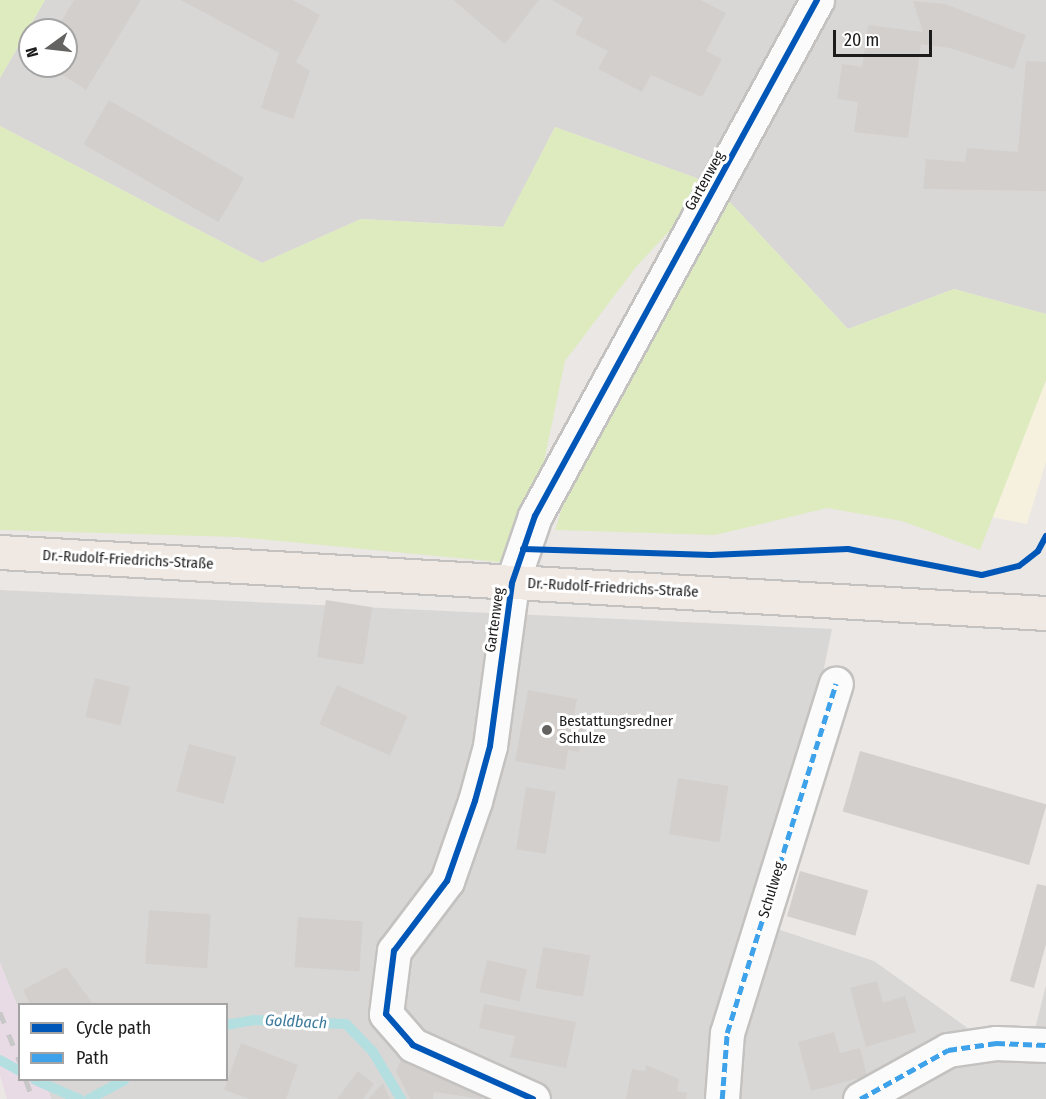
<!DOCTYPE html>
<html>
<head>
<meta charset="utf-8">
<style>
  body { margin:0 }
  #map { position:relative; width:1046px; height:1099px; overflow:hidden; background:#eae7e4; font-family:"Fira Sans Condensed",sans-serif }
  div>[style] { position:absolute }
  .residential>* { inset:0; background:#d9d7d6 }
  .industrial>* { inset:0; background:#e9dbe6 }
  .education>* { inset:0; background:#f6f1de }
  .grass>* { inset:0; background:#ddebbf }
  .stream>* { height:10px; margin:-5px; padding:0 5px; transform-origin:5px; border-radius:5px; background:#b3dfe1 }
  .building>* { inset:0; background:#d3cfcc; transform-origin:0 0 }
  .roads { filter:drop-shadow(2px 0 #c3c2c0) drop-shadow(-2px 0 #c3c2c0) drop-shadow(0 2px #c3c2c0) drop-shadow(0 -2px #c3c2c0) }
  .minor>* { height:33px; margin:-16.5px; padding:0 16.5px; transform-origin:16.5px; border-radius:16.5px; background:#fcfbfb }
  .major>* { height:33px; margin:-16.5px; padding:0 16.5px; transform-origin:16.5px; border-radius:16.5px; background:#f0e9e3 }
  .rail>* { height:4.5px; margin-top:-2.25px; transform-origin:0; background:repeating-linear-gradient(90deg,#c9c8c8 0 12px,transparent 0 24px) }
  .quiet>* { height:4.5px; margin-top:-2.25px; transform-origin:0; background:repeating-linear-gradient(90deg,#3da2ea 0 9px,transparent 0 13.5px) }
  .cycleway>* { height:6px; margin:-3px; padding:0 3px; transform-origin:3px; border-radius:3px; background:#0057b8 }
  .dots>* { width:16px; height:16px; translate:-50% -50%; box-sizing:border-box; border:3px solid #fff; border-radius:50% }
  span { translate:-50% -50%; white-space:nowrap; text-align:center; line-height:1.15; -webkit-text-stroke:6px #fff; paint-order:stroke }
  .street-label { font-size:15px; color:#1c1c1c }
  .poi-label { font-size:15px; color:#1c1c1c }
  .left { translate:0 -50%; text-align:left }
  .water-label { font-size:16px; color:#3a789b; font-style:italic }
  .legend { position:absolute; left:18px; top:1003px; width:210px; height:78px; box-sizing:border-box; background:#fff; border:2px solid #a4a4a4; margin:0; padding:8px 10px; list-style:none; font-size:18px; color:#1c1c1c }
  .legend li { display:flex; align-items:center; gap:12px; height:30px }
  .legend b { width:30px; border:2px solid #a4a4a4 }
  .north { position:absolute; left:18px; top:18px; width:60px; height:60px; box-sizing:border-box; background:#fff; border:2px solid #a4a4a4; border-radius:50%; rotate:255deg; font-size:16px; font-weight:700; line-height:24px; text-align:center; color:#1c1c1c }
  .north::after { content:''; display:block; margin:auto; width:21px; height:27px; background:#646362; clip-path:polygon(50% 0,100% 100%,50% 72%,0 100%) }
  .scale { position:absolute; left:833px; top:30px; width:99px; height:27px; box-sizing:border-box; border:3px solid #1c1c1c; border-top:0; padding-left:8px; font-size:18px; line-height:21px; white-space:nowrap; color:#1c1c1c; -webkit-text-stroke:4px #fff; paint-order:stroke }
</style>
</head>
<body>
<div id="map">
  <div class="residential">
    <i style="clip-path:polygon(evenodd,45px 0,800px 0,713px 184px,555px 127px,504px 227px,361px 219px,262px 263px,0 126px,0 78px,45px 0,30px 30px,66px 30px,66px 66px,30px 66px,30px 30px)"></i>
    <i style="clip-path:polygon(832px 0,1046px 0,1046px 314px,954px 289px,848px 329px,726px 198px)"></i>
    <i style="clip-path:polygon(0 590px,832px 629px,771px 927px,874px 961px,969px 1029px,1035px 1029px,1046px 985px,1046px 1099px,51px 1099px,45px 1080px,226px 1080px,226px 1004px,20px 1004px,19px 1010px,0 963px)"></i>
  </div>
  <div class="industrial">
    <i style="clip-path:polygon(0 963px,19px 1010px,20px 1080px,45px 1080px,51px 1099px,7px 1099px,0 1075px)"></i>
  </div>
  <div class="education">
    <i style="clip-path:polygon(1046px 380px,1046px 462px,1027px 524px,991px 517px)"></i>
  </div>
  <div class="grass">
    <i style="clip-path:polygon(0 0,45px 0,0 78px)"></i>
    <i style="clip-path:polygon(0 126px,262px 263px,361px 219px,503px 227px,555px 127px,713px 184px,636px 267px,565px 361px,533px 514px,510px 563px,237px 537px,0 530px)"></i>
    <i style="clip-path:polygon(726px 198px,848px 329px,954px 289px,1046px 314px,1046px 380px,980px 550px,902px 521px,827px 508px,715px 535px,555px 530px,568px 489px)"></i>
  </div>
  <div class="stream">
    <i style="left:226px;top:1025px;width:27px;rotate:-10deg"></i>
    <i style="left:253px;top:1020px;width:93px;rotate:2.5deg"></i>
    <i style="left:346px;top:1024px;width:39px;rotate:46deg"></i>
    <i style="left:373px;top:1052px;width:55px;rotate:59.2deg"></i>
    <i style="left:0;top:1060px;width:23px;rotate:29deg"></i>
    <i style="left:35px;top:1080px;width:48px;rotate:23.4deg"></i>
    <i style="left:89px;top:1099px;width:40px;rotate:-28deg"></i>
  </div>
  <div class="building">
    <i style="clip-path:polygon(74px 0,141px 0,86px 90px,49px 66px,66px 66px,66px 30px,56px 30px)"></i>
    <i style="clip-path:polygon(181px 0,293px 0,320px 15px,296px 62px,310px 71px,293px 119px,261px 108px,279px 53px)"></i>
    <i style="clip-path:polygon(453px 0,539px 0,505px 44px)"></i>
    <i style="clip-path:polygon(552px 0,701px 0,726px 13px,706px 51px,722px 59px,702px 97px,651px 75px,642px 92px,598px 69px,608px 51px,575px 34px,583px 18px)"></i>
    <i style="clip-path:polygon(913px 1px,945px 4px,1026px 35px,1014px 69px,950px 48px,921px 44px,908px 138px,854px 132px,858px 102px,837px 99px,842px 64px,862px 67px,868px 25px,923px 32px)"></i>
    <i style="clip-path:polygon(1026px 61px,1046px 62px,1046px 191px,923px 189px,926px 159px,965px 162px,967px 148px,1018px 152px)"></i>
    <i style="left:109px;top:100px;width:156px;height:51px;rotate:30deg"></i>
    <i style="left:326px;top:600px;width:47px;height:58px;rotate:9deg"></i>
    <i style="left:95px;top:678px;width:36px;height:40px;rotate:14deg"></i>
    <i style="left:337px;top:685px;width:77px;height:43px;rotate:24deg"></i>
    <i style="clip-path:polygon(528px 690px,577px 699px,572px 726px,584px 728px,579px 752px,568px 750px,565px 770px,515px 761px)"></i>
    <i style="left:189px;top:744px;width:49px;height:49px;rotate:15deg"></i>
    <i style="left:860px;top:751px;width:194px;height:63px;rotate:16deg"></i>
    <i style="left:678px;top:778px;width:51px;height:57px;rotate:9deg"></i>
    <i style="left:526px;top:787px;width:30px;height:63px;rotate:9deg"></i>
    <i style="left:800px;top:871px;width:71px;height:47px;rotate:16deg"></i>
    <i style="clip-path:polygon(1037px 884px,1046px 886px,1046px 944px,1034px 988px,1010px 981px)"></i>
    <i style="left:149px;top:910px;width:62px;height:54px;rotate:4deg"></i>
    <i style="left:298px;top:917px;width:65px;height:50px;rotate:4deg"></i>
    <i style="left:543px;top:947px;width:48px;height:42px;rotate:10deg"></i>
    <i style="left:487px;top:960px;width:41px;height:33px;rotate:13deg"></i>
    <i style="clip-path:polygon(66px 967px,93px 1004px,30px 1004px,23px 990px)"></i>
    <i style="clip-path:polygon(877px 981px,883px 1003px,905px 996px,916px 1032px,866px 1047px,850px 988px)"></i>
    <i style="clip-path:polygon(484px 1004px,576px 1022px,566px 1068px,510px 1057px,515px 1036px,479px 1028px)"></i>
    <i style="clip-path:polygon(834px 1032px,840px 1053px,860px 1048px,867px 1076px,811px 1091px,798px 1042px)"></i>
    <i style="clip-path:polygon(241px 1043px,298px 1065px,286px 1099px,249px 1099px,224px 1090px)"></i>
    <i style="clip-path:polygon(404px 1053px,485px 1088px,481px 1099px,434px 1092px,433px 1099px,410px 1099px,396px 1071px)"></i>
    <i style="clip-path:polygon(646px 1065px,679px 1079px,677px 1091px,687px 1093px,686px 1099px,626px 1099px,632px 1069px,645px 1071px)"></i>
    <i style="clip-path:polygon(358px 1071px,374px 1084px,363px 1099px,337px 1099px)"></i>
    <i style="clip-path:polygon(383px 1083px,390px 1099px,368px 1099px)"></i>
  </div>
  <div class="roads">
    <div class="minor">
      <i style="left:533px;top:1099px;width:132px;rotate:-155.8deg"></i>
      <i style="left:413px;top:1045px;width:41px;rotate:-131.1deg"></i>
      <i style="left:386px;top:1014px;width:64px;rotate:-82.8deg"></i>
      <i style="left:394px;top:951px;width:88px;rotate:-52.9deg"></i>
      <i style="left:447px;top:881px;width:85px;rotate:-70.7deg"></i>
      <i style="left:475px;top:801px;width:57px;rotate:-74.7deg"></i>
      <i style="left:490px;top:746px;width:164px;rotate:-82.3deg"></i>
      <i style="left:512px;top:583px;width:71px;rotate:-71.1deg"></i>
      <i style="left:535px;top:516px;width:588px;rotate:-61.34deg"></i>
      <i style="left:722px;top:1099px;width:66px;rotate:-85.7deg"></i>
      <i style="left:727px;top:1033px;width:366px;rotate:-72.7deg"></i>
      <i style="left:860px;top:1099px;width:101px;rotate:-29.1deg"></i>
      <i style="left:948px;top:1050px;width:49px;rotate:-8.3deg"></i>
      <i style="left:996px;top:1043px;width:50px;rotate:2.3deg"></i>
    </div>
    <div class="major">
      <i style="left:0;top:552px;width:1048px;rotate:3.34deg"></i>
    </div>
  </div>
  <div class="rail">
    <i style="left:0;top:1012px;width:54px;rotate:68.2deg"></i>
    <i style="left:26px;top:1080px;width:20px;rotate:70deg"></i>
  </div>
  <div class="quiet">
    <i style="left:722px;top:1099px;width:66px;rotate:-85.7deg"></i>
    <i style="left:727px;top:1033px;width:366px;rotate:-72.7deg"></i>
    <i style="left:860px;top:1099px;width:101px;rotate:-29.1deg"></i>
    <i style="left:948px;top:1050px;width:49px;rotate:-8.3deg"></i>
    <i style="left:996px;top:1043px;width:50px;rotate:2.3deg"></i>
  </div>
  <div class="cycleway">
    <i style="left:523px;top:549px;width:188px;rotate:1.8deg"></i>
    <i style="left:711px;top:555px;width:137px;rotate:-2.5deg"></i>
    <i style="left:848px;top:549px;width:136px;rotate:11deg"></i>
    <i style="left:982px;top:575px;width:38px;rotate:-14deg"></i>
    <i style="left:1019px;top:566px;width:24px;rotate:-38deg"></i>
    <i style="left:1038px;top:551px;width:17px;rotate:-62deg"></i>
    <i style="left:533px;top:1099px;width:132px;rotate:-155.8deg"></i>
    <i style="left:413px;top:1045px;width:41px;rotate:-131.1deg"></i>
    <i style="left:386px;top:1014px;width:64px;rotate:-82.8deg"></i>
    <i style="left:394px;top:951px;width:88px;rotate:-52.9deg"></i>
    <i style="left:447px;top:881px;width:85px;rotate:-70.7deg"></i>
    <i style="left:475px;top:801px;width:57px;rotate:-74.7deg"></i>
    <i style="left:490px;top:746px;width:164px;rotate:-82.3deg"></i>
    <i style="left:512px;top:583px;width:71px;rotate:-71.1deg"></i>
    <i style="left:535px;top:516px;width:588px;rotate:-61.34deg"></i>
  </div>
  <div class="dots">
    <i style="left:547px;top:730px;background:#646362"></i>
  </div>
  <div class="street-label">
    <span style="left:705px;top:181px;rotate:-61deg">Gartenweg</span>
    <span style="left:128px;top:560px;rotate:3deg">Dr.-Rudolf-Friedrichs-Straße</span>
    <span style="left:613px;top:588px;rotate:3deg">Dr.-Rudolf-Friedrichs-Straße</span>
    <span style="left:495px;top:620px;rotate:-82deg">Gartenweg</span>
    <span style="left:772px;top:890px;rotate:-73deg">Schulweg</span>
  </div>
  <div class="poi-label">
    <span class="left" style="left:559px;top:730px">Bestattungsredner<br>Schulze</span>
  </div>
  <div class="water-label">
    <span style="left:296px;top:1022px;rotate:3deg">Goldbach</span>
  </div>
  <ul class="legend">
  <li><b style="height:8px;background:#0057b8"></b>Cycle path</li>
  <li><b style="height:8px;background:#3da2ea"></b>Path</li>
  </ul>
  <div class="north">N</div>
  <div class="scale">20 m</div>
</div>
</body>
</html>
